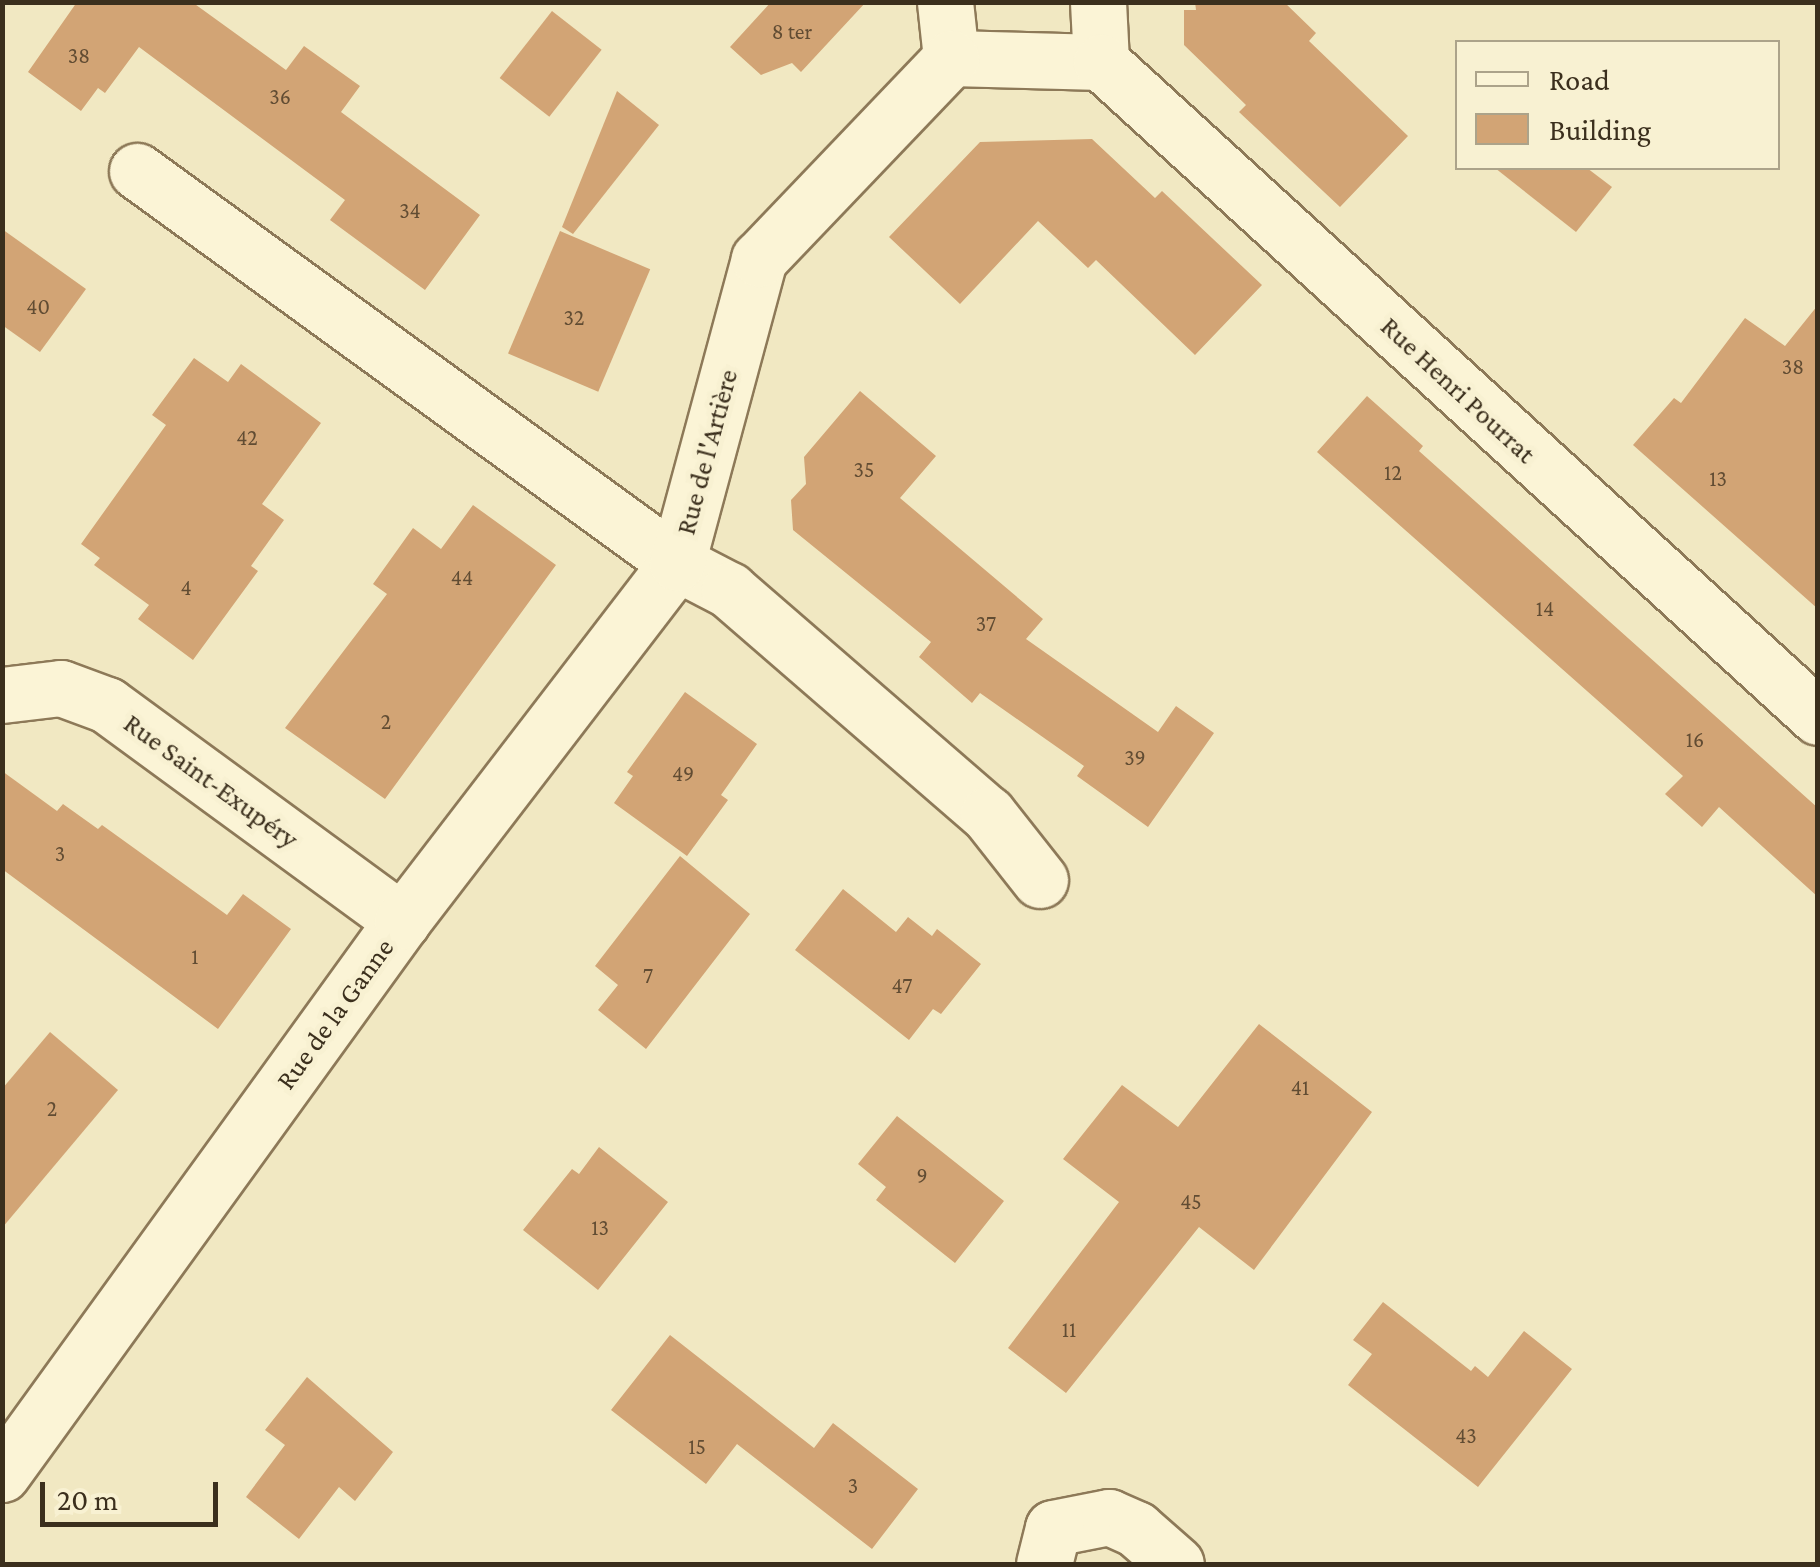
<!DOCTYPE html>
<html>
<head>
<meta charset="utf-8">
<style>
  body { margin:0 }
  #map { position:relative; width:1820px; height:1567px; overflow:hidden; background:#f1e8c2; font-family:"Crimson Pro",serif }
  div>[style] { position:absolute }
  .building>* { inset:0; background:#d2a475; transform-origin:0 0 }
  .roads { filter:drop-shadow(2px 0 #8d7958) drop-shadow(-2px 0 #8d7958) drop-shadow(0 2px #8d7958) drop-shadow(0 -2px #8d7958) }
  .minor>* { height:55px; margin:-27.5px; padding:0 27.5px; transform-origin:27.5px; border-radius:27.5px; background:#fbf4d6 }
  span { translate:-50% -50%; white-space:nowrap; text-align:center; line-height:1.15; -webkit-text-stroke:10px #f8f1d2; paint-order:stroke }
  .number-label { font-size:22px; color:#614c33 }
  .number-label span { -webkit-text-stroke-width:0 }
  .street-label { font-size:28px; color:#3b2f1d }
  .frame { position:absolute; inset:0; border:5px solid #3b2f1d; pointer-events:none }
  .legend { position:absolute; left:1455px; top:40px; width:325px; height:130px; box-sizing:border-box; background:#f8f1d2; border:2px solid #aca38a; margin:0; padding:12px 18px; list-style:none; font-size:30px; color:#3b2f1d }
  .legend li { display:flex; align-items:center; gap:20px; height:50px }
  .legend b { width:50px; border:2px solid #aca38a }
  .scale { position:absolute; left:40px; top:1482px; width:178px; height:45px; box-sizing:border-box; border:5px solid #3b2f1d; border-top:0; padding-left:12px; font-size:30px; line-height:35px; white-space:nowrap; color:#3b2f1d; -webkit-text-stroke:8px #f8f1d2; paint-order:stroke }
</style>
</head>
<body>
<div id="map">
  <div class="building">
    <i style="clip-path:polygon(77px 2px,192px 2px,286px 70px,304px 46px,360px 86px,341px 112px,480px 215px,425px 290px,330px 220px,345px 200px,139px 47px,105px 93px,98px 88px,81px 111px,28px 72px)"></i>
    <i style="clip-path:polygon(771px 2px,866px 2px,801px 72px,792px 63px,761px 75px,730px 47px)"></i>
    <i style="clip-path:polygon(1195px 2px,1284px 2px,1316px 33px,1309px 41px,1408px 136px,1340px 207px,1239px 112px,1246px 105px,1184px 45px,1184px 10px,1196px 10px)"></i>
    <i style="left:552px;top:11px;width:63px;height:85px;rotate:38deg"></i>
    <i style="clip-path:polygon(617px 91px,659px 125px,573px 234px,562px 227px)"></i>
    <i style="clip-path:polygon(1092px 139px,1155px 198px,1162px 191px,1262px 285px,1195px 355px,1096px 260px,1088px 268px,1038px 221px,960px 304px,889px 237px,980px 142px)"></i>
    <i style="clip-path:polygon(1495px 168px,1587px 168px,1612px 187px,1576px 232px)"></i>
    <i style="clip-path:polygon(2px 229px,86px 289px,40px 352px,2px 325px)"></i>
    <i style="left:560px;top:231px;width:98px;height:133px;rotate:23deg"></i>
    <i style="clip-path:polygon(1818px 305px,1818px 609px,1633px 445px,1674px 398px,1681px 403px,1745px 318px,1785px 346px)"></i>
    <i style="clip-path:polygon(194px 358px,228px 382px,241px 364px,321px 423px,262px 504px,284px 520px,251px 566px,258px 571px,193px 660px,138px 619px,149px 605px,94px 565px,100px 558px,81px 544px,166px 425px,152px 415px)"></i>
    <i style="clip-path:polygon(860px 391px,936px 456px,900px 498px,1043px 619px,1026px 639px,1158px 732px,1176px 706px,1214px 733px,1148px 827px,1077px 776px,1084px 766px,980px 693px,972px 703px,919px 657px,931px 642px,793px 530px,791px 500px,806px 484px,804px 457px)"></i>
    <i style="clip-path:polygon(1367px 396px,1423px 446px,1419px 451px,1818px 808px,1818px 897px,1719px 807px,1702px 827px,1665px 794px,1683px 776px,1317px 452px)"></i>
    <i style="clip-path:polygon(473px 505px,556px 565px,385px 799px,285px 728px,387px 594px,373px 584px,413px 528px,441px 549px)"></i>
    <i style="clip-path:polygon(685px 692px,757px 744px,721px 795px,728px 800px,687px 856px,614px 803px,633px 776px,627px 772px)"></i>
    <i style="clip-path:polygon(2px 771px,57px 811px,63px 804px,98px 829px,102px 825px,227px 915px,243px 894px,291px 929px,218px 1029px,2px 869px)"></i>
    <i style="clip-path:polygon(680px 856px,750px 914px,646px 1049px,598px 1010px,618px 985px,595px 966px)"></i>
    <i style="clip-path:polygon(843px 889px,896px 932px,908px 917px,932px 936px,937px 929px,981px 964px,941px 1014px,933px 1009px,909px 1040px,795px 950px)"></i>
    <i style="clip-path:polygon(1259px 1024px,1372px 1112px,1254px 1270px,1199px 1227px,1066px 1393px,1008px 1348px,1119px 1202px,1063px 1159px,1122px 1085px,1178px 1127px)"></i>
    <i style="clip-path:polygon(50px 1032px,118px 1090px,2px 1228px,2px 1089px)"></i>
    <i style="clip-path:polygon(897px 1116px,1004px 1201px,955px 1263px,876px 1200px,886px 1187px,858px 1164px)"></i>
    <i style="clip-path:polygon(599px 1147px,668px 1202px,598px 1290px,523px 1230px,572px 1169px,579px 1174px)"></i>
    <i style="clip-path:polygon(1383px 1302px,1471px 1371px,1475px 1366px,1488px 1377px,1524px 1331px,1572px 1369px,1478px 1487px,1348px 1385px,1372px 1354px,1353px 1340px)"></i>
    <i style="clip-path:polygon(670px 1335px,814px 1448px,833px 1423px,918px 1489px,872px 1549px,737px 1444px,706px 1484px,611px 1410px)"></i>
    <i style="clip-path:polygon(307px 1377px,393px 1452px,355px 1501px,339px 1487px,299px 1539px,246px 1497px,285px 1445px,265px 1430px)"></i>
  </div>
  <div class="roads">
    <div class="minor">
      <i style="left:945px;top:2px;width:56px;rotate:83.9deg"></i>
      <i style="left:951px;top:58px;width:150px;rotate:1.5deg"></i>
      <i style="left:1098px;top:2px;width:60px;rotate:87.1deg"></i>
      <i style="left:1101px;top:62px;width:971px;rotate:42.41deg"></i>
      <i style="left:137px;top:171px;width:667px;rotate:35.98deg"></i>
      <i style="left:677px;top:563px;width:59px;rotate:27.4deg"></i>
      <i style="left:729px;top:590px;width:342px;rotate:40.9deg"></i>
      <i style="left:988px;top:814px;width:84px;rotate:51.8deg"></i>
      <i style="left:2px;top:695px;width:59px;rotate:-6.8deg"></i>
      <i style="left:61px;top:688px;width:49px;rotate:20.3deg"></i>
      <i style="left:107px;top:705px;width:366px;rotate:36.2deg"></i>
      <i style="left:2px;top:1474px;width:683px;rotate:-54.12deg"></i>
      <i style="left:402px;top:921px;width:451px;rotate:-52.5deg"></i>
      <i style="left:677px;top:563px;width:315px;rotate:-74.9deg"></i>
      <i style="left:759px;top:259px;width:278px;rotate:-46.3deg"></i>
      <i style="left:1044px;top:1564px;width:37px;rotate:-76deg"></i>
      <i style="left:1053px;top:1528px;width:57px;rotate:-11.1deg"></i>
      <i style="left:1109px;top:1517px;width:30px;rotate:24deg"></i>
      <i style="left:1136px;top:1529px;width:53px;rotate:41.2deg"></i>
    </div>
  </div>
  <div class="number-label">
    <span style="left:792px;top:32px">8 ter</span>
    <span style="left:79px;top:56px">38</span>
    <span style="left:280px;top:97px">36</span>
    <span style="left:410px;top:211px">34</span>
    <span style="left:38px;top:307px">40</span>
    <span style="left:574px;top:318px">32</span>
    <span style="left:1793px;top:367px">38</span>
    <span style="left:247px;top:438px">42</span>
    <span style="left:864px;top:470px">35</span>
    <span style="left:1393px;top:473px">12</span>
    <span style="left:1718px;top:479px">13</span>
    <span style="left:462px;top:578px">44</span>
    <span style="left:186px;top:588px">4</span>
    <span style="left:1545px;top:609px">14</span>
    <span style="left:986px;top:624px">37</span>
    <span style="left:386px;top:722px">2</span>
    <span style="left:1695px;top:740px">16</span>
    <span style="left:1135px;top:758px">39</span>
    <span style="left:683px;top:774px">49</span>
    <span style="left:60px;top:854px">3</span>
    <span style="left:195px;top:957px">1</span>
    <span style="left:648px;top:976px">7</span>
    <span style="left:902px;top:986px">47</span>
    <span style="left:1300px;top:1088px">41</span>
    <span style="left:52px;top:1109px">2</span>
    <span style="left:922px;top:1176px">9</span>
    <span style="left:1191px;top:1202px">45</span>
    <span style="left:600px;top:1228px">13</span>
    <span style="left:1069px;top:1330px">11</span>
    <span style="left:1466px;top:1436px">43</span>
    <span style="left:697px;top:1447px">15</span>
    <span style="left:853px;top:1486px">3</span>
  </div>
  <div class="street-label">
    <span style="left:1458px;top:390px;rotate:43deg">Rue Henri Pourrat</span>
    <span style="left:707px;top:452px;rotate:-75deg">Rue de l'Artière</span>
    <span style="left:211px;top:781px;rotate:36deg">Rue Saint-Exupéry</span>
    <span style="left:335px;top:1014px;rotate:-54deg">Rue de la Ganne</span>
  </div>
  <div class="frame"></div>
  <ul class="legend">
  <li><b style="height:12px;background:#fbf4d6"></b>Road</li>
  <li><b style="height:28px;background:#d2a475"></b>Building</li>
  </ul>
  <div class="scale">20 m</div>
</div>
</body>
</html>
